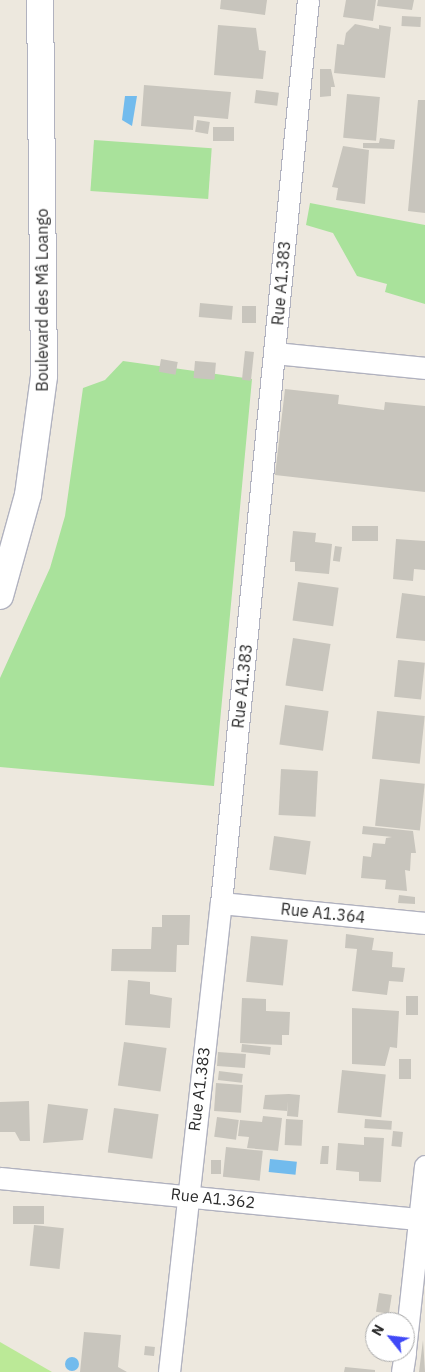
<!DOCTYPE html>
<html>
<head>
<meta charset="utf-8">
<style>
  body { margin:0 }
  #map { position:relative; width:425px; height:1372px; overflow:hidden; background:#ede8de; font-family:"IBM Plex Sans",sans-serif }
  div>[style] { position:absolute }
  .green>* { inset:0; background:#a9e29b; transform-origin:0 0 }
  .pitch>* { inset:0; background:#bbe997 }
  .water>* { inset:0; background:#72bbed; transform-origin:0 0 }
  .round { border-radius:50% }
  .building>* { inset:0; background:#c8c5bd; transform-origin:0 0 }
  .roads { filter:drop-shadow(1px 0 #b1b2bf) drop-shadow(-1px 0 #b1b2bf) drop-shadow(0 1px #b1b2bf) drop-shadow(0 -1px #b1b2bf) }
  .minor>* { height:21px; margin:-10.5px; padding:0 10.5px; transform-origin:10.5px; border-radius:10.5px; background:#fff }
  .tertiary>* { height:26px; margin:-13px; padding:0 13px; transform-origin:13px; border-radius:13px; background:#fff }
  span { translate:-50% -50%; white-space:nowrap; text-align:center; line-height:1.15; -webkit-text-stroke:4.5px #fff; paint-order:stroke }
  .street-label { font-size:16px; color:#2b2b2b }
  .north { position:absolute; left:365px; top:1312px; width:50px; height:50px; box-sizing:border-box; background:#fff; border:1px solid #aaa; border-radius:50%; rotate:299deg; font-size:14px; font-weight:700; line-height:20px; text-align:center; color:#2b2b2b }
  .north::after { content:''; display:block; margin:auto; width:18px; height:22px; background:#4049f7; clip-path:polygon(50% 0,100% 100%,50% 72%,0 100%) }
</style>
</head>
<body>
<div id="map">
  <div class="green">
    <i style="left:94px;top:140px;width:118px;height:51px;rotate:4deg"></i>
    <i style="clip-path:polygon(310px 203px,425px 225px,425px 304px,385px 292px,387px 284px,357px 276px,333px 233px,306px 225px)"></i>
    <i style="clip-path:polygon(123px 361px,252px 379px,214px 786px,0 767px,0 678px,50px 568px,65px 516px,83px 388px,105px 380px)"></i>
  </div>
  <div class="pitch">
    <i style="clip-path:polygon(0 1342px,52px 1372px,0 1372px)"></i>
  </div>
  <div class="water">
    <i style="clip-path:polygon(125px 96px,137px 96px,132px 126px,122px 120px)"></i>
    <i style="left:270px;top:1159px;width:27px;height:13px;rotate:6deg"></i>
    <i class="round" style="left:65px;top:1357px;width:14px;height:14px"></i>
  </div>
  <div class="building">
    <i style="clip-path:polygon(221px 0,267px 0,265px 15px,220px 9px)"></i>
    <i style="clip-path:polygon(346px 0,376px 0,373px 21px,343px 17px)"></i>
    <i style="clip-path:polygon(378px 0,414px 0,412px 10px,377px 6px)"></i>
    <i style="left:402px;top:16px;width:19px;height:10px;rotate:3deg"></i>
    <i style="clip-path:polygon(355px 24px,379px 29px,379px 25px,391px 27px,385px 78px,334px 73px,337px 44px,344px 45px,346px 33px)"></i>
    <i style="clip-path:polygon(218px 25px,256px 28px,259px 50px,266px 51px,263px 79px,214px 75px)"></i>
    <i style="clip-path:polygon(320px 69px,331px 69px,335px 87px,331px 87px,331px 96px,320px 97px)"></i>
    <i style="clip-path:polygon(144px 85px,231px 92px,228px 119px,194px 116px,193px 130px,141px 126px)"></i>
    <i style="left:256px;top:90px;width:23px;height:13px;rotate:7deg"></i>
    <i style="left:347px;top:94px;width:33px;height:44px;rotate:5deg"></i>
    <i style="clip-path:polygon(418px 100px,425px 100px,425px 213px,408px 211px)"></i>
    <i style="left:197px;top:120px;width:13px;height:12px;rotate:9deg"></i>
    <i style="left:234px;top:127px;width:14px;height:21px;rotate:90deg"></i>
    <i style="clip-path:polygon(380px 138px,395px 140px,394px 149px,363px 148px,363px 143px,379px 143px)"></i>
    <i style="clip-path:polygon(343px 146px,369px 150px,365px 204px,336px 200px,338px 188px,332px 187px)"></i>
    <i style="left:200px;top:303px;width:33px;height:14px;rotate:5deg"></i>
    <i style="left:242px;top:306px;width:14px;height:17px"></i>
    <i style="left:245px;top:351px;width:9px;height:29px;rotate:6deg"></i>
    <i style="left:161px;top:359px;width:17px;height:13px;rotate:10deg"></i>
    <i style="left:195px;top:361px;width:21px;height:17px;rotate:5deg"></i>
    <i style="clip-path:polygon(285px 389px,339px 395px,338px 404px,384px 410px,385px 402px,425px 406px,425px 492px,275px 475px)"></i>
    <i style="left:352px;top:526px;width:26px;height:15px"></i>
    <i style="clip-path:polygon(293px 531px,316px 533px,315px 542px,332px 544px,329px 574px,295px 571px,295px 562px,290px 562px)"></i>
    <i style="clip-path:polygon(396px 539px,425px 541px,425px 570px,414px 569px,413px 581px,393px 579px)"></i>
    <i style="left:335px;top:546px;width:7px;height:15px;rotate:8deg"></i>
    <i style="left:298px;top:582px;width:41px;height:39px;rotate:8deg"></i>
    <i style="clip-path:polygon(402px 593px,425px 596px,425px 641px,396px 638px)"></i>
    <i style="left:293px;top:638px;width:38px;height:48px;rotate:9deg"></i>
    <i style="left:398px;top:660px;width:27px;height:37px;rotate:6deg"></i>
    <i style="left:285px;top:705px;width:44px;height:40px;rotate:8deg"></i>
    <i style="left:377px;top:711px;width:48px;height:48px;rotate:6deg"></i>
    <i style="left:281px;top:769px;width:37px;height:46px;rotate:3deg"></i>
    <i style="left:380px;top:779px;width:45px;height:47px;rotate:6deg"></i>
    <i style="clip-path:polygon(363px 826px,413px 831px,416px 853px,411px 853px,410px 871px,405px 870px,407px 891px,385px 889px,386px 880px,361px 878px,363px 856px,371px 857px,373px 843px,385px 844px,386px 838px,392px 837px,362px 834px)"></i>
    <i style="left:274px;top:836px;width:37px;height:34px;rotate:8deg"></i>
    <i style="clip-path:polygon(399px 895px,415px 897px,415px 904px,398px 903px)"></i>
    <i style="clip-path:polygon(162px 915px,190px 915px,189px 945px,177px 945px,176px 972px,111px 971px,112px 949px,151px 949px,152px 927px,162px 927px)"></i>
    <i style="clip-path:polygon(346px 934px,374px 938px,372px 950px,393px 952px,392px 967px,405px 968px,403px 982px,389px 981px,387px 995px,352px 991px,357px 949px,345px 948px)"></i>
    <i style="left:251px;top:936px;width:37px;height:46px;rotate:6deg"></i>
    <i style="clip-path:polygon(128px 980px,150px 982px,150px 994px,172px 998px,170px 1028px,125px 1025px)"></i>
    <i style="left:406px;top:996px;width:12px;height:19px"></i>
    <i style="clip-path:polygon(242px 998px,266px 999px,266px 1011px,290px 1012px,289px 1035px,282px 1035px,282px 1045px,240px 1043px)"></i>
    <i style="clip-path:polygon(352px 1008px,399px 1011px,397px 1048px,390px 1047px,385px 1066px,352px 1064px)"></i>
    <i style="left:124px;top:1042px;width:43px;height:44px;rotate:8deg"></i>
    <i style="left:242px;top:1044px;width:29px;height:8px;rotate:6deg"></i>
    <i style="left:218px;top:1052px;width:28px;height:14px;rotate:4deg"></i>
    <i style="left:399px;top:1059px;width:12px;height:20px"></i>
    <i style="left:342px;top:1070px;width:44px;height:43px;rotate:6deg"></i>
    <i style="left:219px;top:1071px;width:24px;height:9px;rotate:7deg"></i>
    <i style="left:216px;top:1083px;width:27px;height:28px;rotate:4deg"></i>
    <i style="clip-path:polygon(289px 1094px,300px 1095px,298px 1117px,287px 1116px,288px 1101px,287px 1111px,263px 1109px,265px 1095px)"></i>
    <i style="clip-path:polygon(29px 1101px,30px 1141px,20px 1141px,15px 1132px,0 1132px,0 1102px)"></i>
    <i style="clip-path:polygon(48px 1104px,88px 1109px,83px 1140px,43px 1143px)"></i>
    <i style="left:114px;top:1108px;width:45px;height:45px;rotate:8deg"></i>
    <i style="clip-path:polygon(263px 1116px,282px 1118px,278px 1151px,247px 1148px,249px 1137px,238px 1136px,240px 1120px,262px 1122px)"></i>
    <i style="left:217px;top:1117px;width:22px;height:20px;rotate:8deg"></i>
    <i style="left:286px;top:1119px;width:17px;height:26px;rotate:3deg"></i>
    <i style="left:365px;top:1119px;width:27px;height:9px;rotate:4deg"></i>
    <i style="left:393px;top:1131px;width:10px;height:15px;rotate:6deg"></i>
    <i style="clip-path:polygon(364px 1137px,384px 1138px,381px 1182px,359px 1181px,359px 1172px,336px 1170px,338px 1143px,364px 1145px)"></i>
    <i style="clip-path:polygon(322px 1146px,329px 1146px,328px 1164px,320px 1164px)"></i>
    <i style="left:226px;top:1147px;width:37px;height:30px;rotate:6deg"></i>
    <i style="left:211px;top:1160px;width:10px;height:14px"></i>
    <i style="left:13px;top:1206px;width:31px;height:18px"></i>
    <i style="left:34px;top:1225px;width:30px;height:41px;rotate:6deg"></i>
    <i style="left:379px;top:1293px;width:13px;height:19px;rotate:9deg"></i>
    <i style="clip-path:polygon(381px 1317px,390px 1318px,389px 1322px,380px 1322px)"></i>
    <i style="clip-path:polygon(84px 1332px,121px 1335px,118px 1367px,127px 1372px,80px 1372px)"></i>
    <i style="clip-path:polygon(423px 1340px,425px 1372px,419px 1372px)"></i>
    <i style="left:145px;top:1346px;width:10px;height:9px;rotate:6deg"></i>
    <i style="clip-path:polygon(345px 1367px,375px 1370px,375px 1372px,344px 1372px)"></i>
  </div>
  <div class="roads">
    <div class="minor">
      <i style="left:275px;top:353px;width:151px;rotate:5.7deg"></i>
      <i style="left:221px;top:903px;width:205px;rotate:5.6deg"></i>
      <i style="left:0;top:1178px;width:427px;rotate:5.6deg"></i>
      <i style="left:405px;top:1350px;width:185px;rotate:-83.8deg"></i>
      <i style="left:169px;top:1372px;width:472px;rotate:-83.7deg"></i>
      <i style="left:221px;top:903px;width:907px;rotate:-84.5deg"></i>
      <i style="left:402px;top:1372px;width:20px;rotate:-81deg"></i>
    </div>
    <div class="tertiary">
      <i style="left:0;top:596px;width:105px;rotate:-74.5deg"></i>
      <i style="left:28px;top:495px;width:120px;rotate:-82.3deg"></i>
      <i style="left:44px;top:376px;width:376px;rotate:-90.6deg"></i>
    </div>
  </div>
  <div class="street-label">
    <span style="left:281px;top:283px;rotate:-85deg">Rue A1.383</span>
    <span style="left:42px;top:300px;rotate:-90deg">Boulevard des Mâ Loango</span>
    <span style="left:242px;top:686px;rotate:-84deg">Rue A1.383</span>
    <span style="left:323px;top:913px;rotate:6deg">Rue A1.364</span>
    <span style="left:199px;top:1089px;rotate:-83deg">Rue A1.383</span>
    <span style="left:213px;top:1198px;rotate:6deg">Rue A1.362</span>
  </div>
  <div class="north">N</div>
</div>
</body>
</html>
